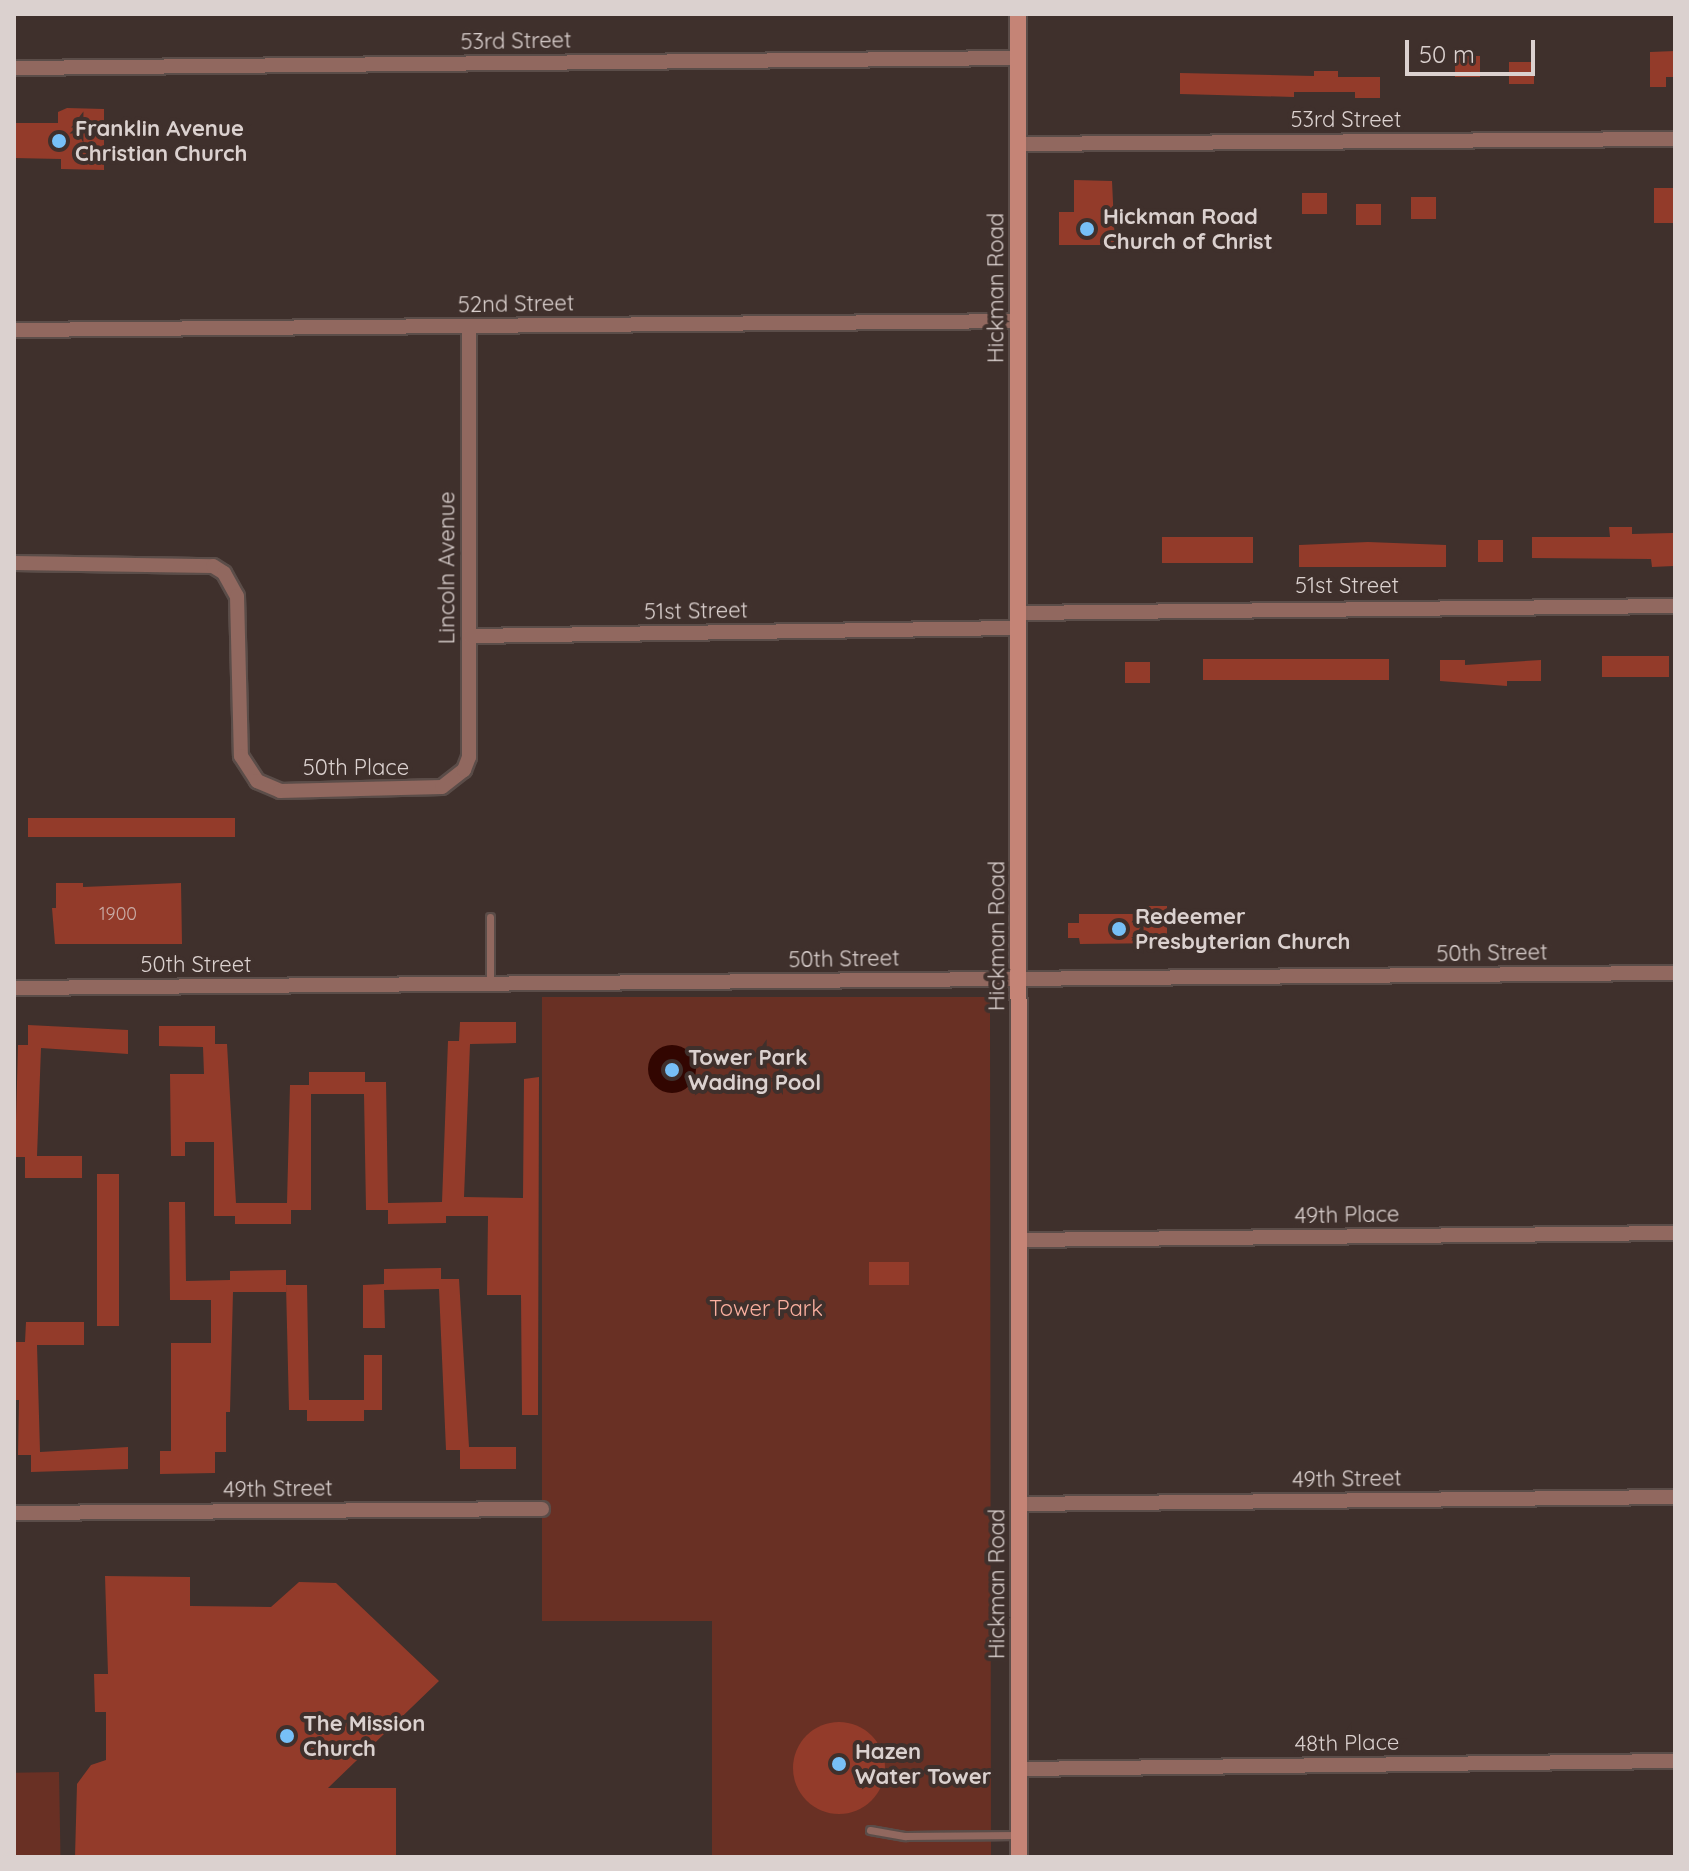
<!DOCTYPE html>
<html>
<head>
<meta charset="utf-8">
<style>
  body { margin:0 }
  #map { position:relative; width:1689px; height:1871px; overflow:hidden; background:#3f302c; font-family:Quicksand,sans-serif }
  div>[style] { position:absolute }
  .green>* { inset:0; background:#693024; transform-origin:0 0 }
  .water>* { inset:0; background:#320601 }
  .round { border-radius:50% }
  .building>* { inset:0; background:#933b2a; transform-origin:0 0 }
  .roads { filter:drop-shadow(2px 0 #5b4d49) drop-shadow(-2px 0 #5b4d49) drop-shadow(0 2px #5b4d49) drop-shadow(0 -2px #5b4d49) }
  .service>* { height:7px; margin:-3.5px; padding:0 3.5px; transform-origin:3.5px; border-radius:3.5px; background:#91685f }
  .minor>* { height:14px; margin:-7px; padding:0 7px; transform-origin:7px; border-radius:7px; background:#91685f }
  .secondary>* { height:16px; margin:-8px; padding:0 8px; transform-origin:8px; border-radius:8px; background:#c58476 }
  .dots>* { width:22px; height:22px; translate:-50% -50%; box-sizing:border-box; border:4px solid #3f302c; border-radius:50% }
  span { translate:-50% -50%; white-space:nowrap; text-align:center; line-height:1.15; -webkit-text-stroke:8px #3f302c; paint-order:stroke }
  .number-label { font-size:18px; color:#c9aca6 }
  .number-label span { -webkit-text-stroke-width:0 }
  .street-label { font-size:22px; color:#dbd1cf }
  .poi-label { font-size:22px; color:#dbd1cf; font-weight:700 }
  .left { translate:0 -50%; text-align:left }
  .park-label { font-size:22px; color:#faaf9f }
  .frame { position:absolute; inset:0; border:16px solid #dbd1cf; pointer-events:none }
  .scale { position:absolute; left:1405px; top:40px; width:130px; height:36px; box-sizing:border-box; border:4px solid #dbd1cf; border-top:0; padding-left:10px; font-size:24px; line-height:28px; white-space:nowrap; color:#dbd1cf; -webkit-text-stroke:6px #3f302c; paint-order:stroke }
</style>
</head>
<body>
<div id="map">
  <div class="green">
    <i style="clip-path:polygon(542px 997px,990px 997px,991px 1857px,712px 1857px,712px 1621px,542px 1621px)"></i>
    <i style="left:59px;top:1772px;width:85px;height:45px;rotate:89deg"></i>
  </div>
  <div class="water">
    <i class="round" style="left:648px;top:1045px;width:48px;height:48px"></i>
  </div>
  <div class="building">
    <i style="clip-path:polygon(1675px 51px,1675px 77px,1666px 77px,1666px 87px,1650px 87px,1650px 52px)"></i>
    <i style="left:1455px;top:56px;width:25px;height:21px"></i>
    <i style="left:1534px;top:62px;width:22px;height:25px;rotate:90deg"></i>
    <i style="clip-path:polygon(1314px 71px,1338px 71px,1338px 77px,1380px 77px,1380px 98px,1355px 98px,1355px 92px,1294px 92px,1294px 97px,1180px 94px,1180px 73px,1314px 76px)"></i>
    <i style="clip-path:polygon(67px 108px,104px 109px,104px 170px,61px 169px,61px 159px,14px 158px,14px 123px,58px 123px,58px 112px)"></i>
    <i style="clip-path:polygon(1074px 180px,1112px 181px,1115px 245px,1059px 245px,1059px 212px,1074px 212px)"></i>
    <i style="left:1654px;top:188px;width:19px;height:35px"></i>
    <i style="left:1302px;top:193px;width:25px;height:21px"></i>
    <i style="left:1411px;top:197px;width:25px;height:22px"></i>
    <i style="left:1356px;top:204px;width:25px;height:21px"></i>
    <i style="clip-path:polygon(1609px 527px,1632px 527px,1632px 534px,1673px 533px,1674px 566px,1652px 567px,1651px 559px,1532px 558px,1532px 537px,1610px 537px)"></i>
    <i style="left:1253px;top:537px;width:26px;height:91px;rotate:90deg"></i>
    <i style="left:1478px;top:540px;width:25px;height:22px"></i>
    <i style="clip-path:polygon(1368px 542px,1446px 545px,1446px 567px,1299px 567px,1299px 545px)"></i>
    <i style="left:1669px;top:656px;width:21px;height:67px;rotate:90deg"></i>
    <i style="left:1203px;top:659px;width:186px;height:21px"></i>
    <i style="clip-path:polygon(1440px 660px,1465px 660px,1465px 665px,1541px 660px,1541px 681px,1507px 681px,1507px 686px,1440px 681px)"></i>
    <i style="left:1125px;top:662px;width:25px;height:21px"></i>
    <i style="left:235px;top:818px;width:19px;height:207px;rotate:90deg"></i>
    <i style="clip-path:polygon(56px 883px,83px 883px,83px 887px,181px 883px,182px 944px,55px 944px,52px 908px,56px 908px)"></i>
    <i style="clip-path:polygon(1143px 906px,1167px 906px,1167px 943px,1080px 944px,1079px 938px,1068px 938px,1068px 923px,1079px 923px,1079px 914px,1143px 914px)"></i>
    <i style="clip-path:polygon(460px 1022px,516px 1022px,516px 1043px,470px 1044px,464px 1197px,523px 1198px,524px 1079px,539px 1077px,538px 1415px,522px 1415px,521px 1295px,487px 1295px,488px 1216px,446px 1216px,446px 1223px,388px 1224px,388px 1210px,366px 1210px,364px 1094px,311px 1094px,311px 1210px,291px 1210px,291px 1224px,235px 1224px,235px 1216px,214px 1216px,214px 1142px,185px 1142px,185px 1156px,171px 1156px,170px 1074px,204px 1074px,203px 1047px,159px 1046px,159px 1026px,215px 1026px,215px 1044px,227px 1044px,236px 1203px,287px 1203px,290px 1085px,309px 1085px,309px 1072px,365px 1072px,365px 1082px,386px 1082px,388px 1203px,442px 1202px,448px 1041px,459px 1041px)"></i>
    <i style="clip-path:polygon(28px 1025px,128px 1030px,128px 1054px,41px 1048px,37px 1156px,82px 1156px,82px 1178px,25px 1178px,25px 1157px,15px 1157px,18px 1045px,28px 1045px)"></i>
    <i style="left:97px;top:1174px;width:22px;height:152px"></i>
    <i style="clip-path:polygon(169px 1202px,185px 1202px,186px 1281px,230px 1280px,230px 1271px,286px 1270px,286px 1292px,233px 1292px,230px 1412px,226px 1412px,226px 1452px,215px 1452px,215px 1473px,160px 1474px,160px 1451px,171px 1451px,171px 1343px,211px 1343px,211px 1300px,170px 1300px)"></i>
    <i style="left:869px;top:1262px;width:40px;height:23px"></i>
    <i style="clip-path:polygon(441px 1268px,441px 1279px,459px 1279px,469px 1447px,516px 1447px,516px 1469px,460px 1469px,460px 1450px,446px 1450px,439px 1289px,384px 1290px,385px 1328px,363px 1328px,363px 1285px,384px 1284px,384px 1269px)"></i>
    <i style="clip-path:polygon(286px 1285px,307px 1285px,309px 1400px,364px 1400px,364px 1355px,382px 1355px,382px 1410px,364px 1410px,364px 1421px,307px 1421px,307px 1410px,289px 1410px)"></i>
    <i style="clip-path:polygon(26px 1322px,84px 1322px,84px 1345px,37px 1345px,40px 1452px,128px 1447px,128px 1469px,31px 1472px,31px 1455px,18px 1455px,19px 1400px,14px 1400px,14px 1342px,25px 1342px)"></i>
    <i style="clip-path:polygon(105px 1576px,190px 1577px,190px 1606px,271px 1607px,299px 1582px,336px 1583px,439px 1681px,328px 1788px,396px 1788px,396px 1857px,75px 1857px,77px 1784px,91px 1765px,106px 1760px,106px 1712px,95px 1712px,94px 1674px,108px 1674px)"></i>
    <i class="round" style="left:793px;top:1722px;width:92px;height:92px"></i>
  </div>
  <div class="roads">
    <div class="service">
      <i style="left:490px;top:917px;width:67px;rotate:90deg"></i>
      <i style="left:870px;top:1830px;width:36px;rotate:10deg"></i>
      <i style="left:905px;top:1836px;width:112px;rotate:-0.5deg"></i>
    </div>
    <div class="minor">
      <i style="left:14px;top:68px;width:1004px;rotate:-0.57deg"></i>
      <i style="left:1018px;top:144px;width:657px;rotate:-0.44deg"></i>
      <i style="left:14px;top:330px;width:1004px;rotate:-0.51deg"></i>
      <i style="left:14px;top:563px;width:199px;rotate:0.9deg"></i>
      <i style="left:213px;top:566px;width:13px;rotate:32deg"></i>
      <i style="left:224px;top:573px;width:26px;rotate:61deg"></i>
      <i style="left:237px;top:596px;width:160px;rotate:88.6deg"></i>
      <i style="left:241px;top:756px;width:30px;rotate:57deg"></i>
      <i style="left:257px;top:781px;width:25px;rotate:23deg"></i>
      <i style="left:280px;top:791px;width:162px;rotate:-1.4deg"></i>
      <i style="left:442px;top:787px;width:28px;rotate:-38deg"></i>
      <i style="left:464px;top:770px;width:14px;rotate:-69deg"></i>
      <i style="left:469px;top:757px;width:430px;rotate:-90deg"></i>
      <i style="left:1018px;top:613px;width:657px;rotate:-0.61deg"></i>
      <i style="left:470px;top:636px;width:548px;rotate:-0.84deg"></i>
      <i style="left:14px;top:988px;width:1661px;rotate:-0.52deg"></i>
      <i style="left:1019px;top:1240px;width:656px;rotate:-0.61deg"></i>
      <i style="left:1019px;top:1504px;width:656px;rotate:-0.61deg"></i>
      <i style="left:14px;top:1513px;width:528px;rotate:-0.43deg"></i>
      <i style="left:1019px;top:1769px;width:656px;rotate:-0.7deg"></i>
    </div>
    <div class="secondary">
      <i style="left:1018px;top:14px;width:1843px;rotate:89.97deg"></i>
    </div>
  </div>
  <div class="dots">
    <i style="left:59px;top:141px;background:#77c0f7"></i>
    <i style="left:1087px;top:229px;background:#77c0f7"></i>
    <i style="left:1119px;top:929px;background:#77c0f7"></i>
    <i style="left:672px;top:1070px;background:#77c0f7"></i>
    <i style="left:287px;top:1736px;background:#77c0f7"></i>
    <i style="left:839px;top:1764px;background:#77c0f7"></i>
  </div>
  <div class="number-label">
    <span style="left:118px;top:914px">1900</span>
  </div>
  <div class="street-label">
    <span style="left:516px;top:41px;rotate:-1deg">53rd Street</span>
    <span style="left:1346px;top:120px">53rd Street</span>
    <span style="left:996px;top:288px;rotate:-90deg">Hickman Road</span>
    <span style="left:516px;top:304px;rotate:-1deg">52nd Street</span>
    <span style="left:447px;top:568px;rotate:-90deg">Lincoln Avenue</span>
    <span style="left:1347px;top:586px">51st Street</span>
    <span style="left:696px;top:611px;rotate:-1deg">51st Street</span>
    <span style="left:356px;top:768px">50th Place</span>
    <span style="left:997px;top:936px;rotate:-90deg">Hickman Road</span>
    <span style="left:1492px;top:953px;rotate:-1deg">50th Street</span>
    <span style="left:844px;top:959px;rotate:-1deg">50th Street</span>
    <span style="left:196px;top:965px">50th Street</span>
    <span style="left:1347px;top:1215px;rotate:-1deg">49th Place</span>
    <span style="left:1347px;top:1479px;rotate:-1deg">49th Street</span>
    <span style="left:278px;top:1489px;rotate:-1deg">49th Street</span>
    <span style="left:997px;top:1584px;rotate:-90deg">Hickman Road</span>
    <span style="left:1347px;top:1743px;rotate:-1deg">48th Place</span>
  </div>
  <div class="poi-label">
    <span class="left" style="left:75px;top:141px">Franklin Avenue<br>Christian Church</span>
    <span class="left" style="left:1103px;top:229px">Hickman Road<br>Church of Christ</span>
    <span class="left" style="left:1135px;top:929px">Redeemer<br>Presbyterian Church</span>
    <span class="left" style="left:688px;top:1070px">Tower Park<br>Wading Pool</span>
    <span class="left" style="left:303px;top:1736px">The Mission<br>Church</span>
    <span class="left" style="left:855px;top:1764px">Hazen<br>Water Tower</span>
  </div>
  <div class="park-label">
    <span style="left:766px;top:1309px">Tower Park</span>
  </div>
  <div class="frame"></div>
  <div class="scale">50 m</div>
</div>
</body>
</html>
